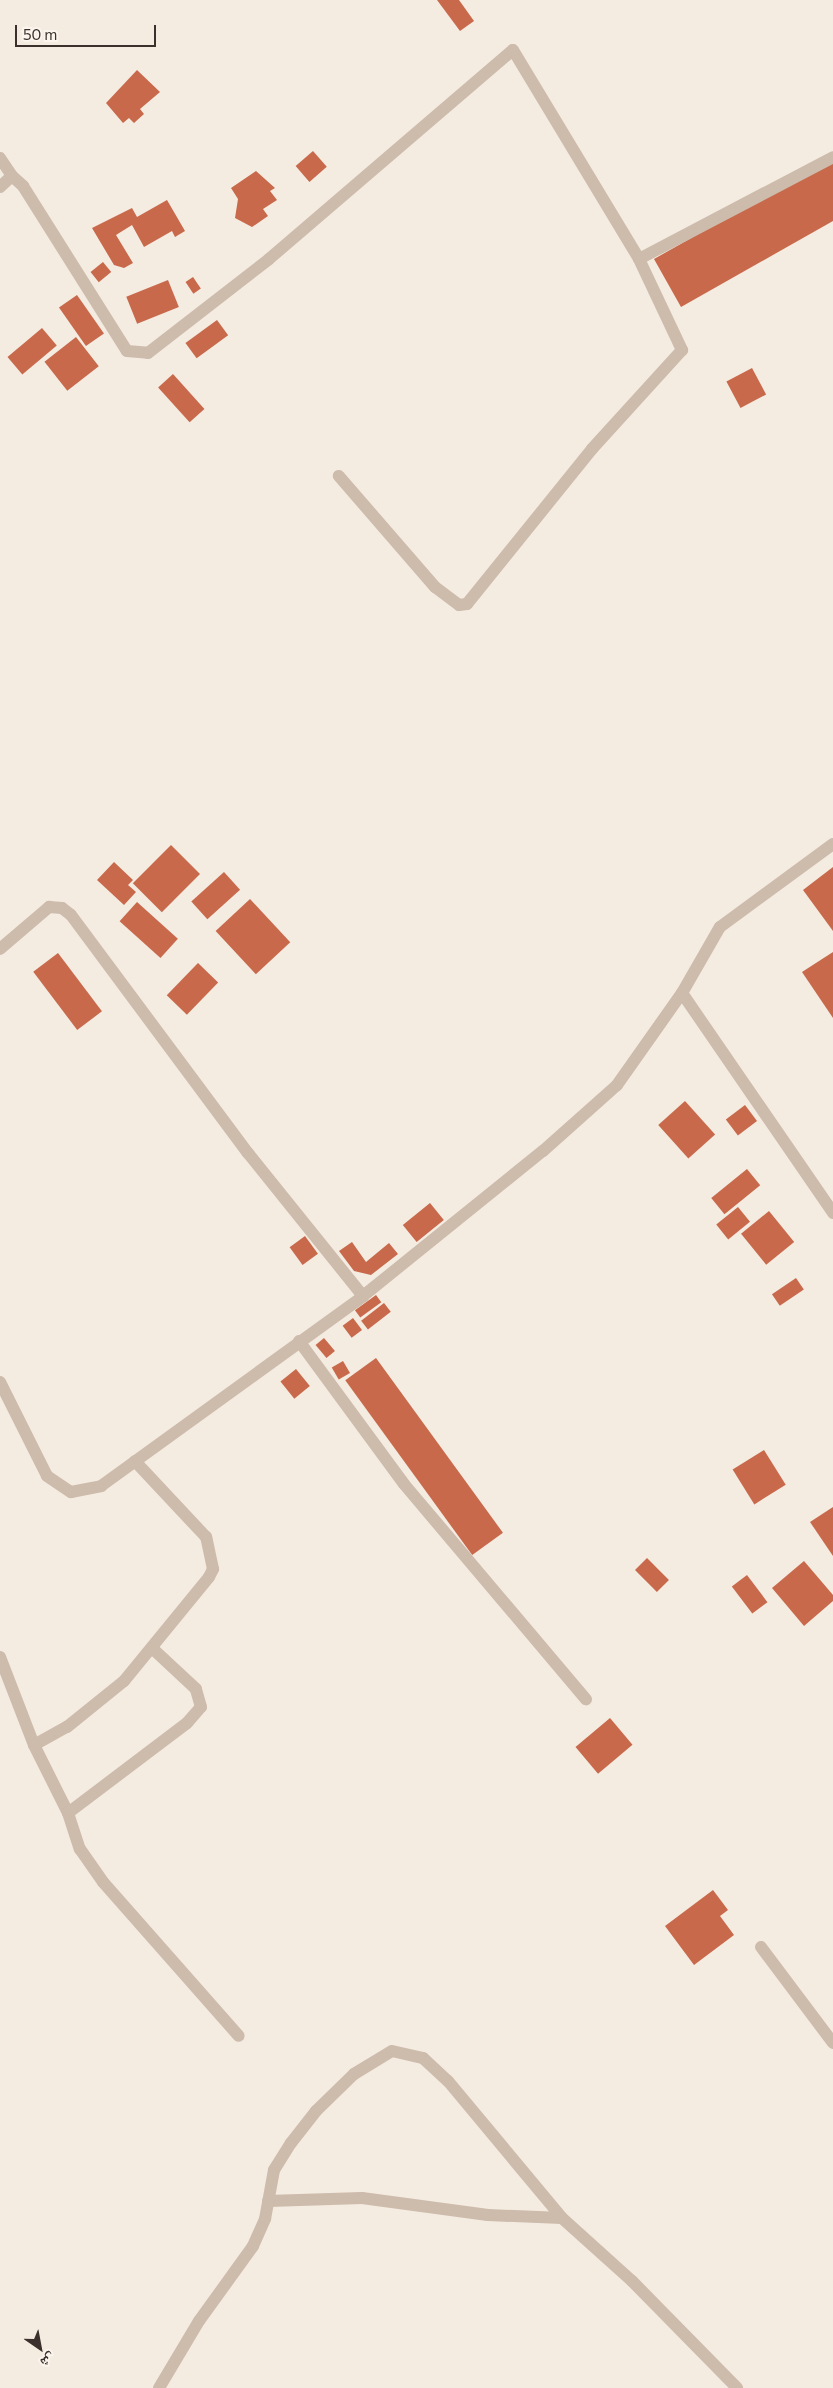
<!DOCTYPE html>
<html>
<head>
<meta charset="utf-8">
<style>
  body { margin:0 }
  #map { position:relative; width:833px; height:2388px; overflow:hidden; background:#f4ebe1; font-family:Commissioner,"Noto Naskh Arabic",sans-serif }
  div>[style] { position:absolute }
  .building>* { inset:0; background:#c8694b; transform-origin:0 0 }
  .minor>* { height:12px; margin:-6px; padding:0 6px; transform-origin:6px; border-radius:6px; background:#cdbbac }
  span { translate:-50% -50%; white-space:nowrap; text-align:center; line-height:1.15; -webkit-text-stroke:4px #fbf5ee; paint-order:stroke }
  .north { position:absolute; left:15px; top:2323px; width:50px; height:50px; -webkit-text-stroke:4px #fbf5ee; paint-order:stroke; rotate:147deg; font-size:14px; font-weight:700; line-height:20px; text-align:center; color:#3b302b }
  .north::after { content:''; display:block; margin:auto; width:18px; height:22px; background:#3b302b; clip-path:polygon(50% 0,100% 100%,50% 72%,0 100%) }
  .scale { position:absolute; left:15px; top:25px; width:141px; height:22px; box-sizing:border-box; border:2px solid #3b302b; border-top:0; padding-left:6px; font-size:15px; line-height:18px; white-space:nowrap; color:#3b302b; -webkit-text-stroke:4px #fbf5ee; paint-order:stroke }
</style>
</head>
<body>
<div id="map">
  <div class="building">
    <i style="clip-path:polygon(437px 0,459px 0,474px 21px,460px 31px)"></i>
    <i style="clip-path:polygon(137px 70px,160px 92px,140px 109px,144px 114px,134px 123px,129px 118px,123px 123px,106px 103px)"></i>
    <i style="left:313px;top:151px;width:21px;height:23px;rotate:49deg"></i>
    <i style="clip-path:polygon(833px 158px,833px 221px,681px 307px,654px 259px)"></i>
    <i style="clip-path:polygon(256px 171px,275px 188px,270px 191px,277px 200px,263px 209px,268px 216px,252px 227px,235px 218px,238px 199px,231px 188px)"></i>
    <i style="clip-path:polygon(167px 200px,185px 231px,175px 237px,172px 231px,144px 247px,132px 225px,116px 235px,133px 263px,124px 268px,114px 265px,92px 228px,132px 208px,137px 217px)"></i>
    <i style="left:103px;top:262px;width:13px;height:16px;rotate:51deg"></i>
    <i style="left:193px;top:277px;width:14px;height:9px;rotate:56deg"></i>
    <i style="left:168px;top:280px;width:29px;height:45px;rotate:68deg"></i>
    <i style="left:77px;top:295px;width:47px;height:22px;rotate:55deg"></i>
    <i style="left:217px;top:320px;width:19px;height:39px;rotate:54deg"></i>
    <i style="left:42px;top:328px;width:23px;height:45px;rotate:50deg"></i>
    <i style="left:76px;top:337px;width:37px;height:40px;rotate:52deg"></i>
    <i style="left:752px;top:368px;width:30px;height:29px;rotate:62deg"></i>
    <i style="left:173px;top:374px;width:47px;height:20px;rotate:48deg"></i>
    <i style="left:171px;top:845px;width:41px;height:54px;rotate:45deg"></i>
    <i style="clip-path:polygon(114px 862px,133px 880px,128px 885px,136px 892px,124px 905px,97px 880px)"></i>
    <i style="clip-path:polygon(833px 867px,833px 931px,803px 890px)"></i>
    <i style="left:224px;top:872px;width:24px;height:44px;rotate:48deg"></i>
    <i style="left:250px;top:899px;width:59px;height:47px;rotate:47deg"></i>
    <i style="left:137px;top:902px;width:55px;height:26px;rotate:42deg"></i>
    <i style="clip-path:polygon(833px 952px,833px 1018px,802px 972px)"></i>
    <i style="left:58px;top:953px;width:73px;height:31px;rotate:53deg"></i>
    <i style="left:198px;top:963px;width:28px;height:45px;rotate:44deg"></i>
    <i style="left:685px;top:1101px;width:45px;height:36px;rotate:48deg"></i>
    <i style="left:745px;top:1105px;width:20px;height:24px;rotate:53deg"></i>
    <i style="left:747px;top:1169px;width:21px;height:46px;rotate:51deg"></i>
    <i style="left:430px;top:1203px;width:22px;height:35px;rotate:51deg"></i>
    <i style="left:738px;top:1207px;width:19px;height:28px;rotate:51deg"></i>
    <i style="left:769px;top:1211px;width:40px;height:36px;rotate:51deg"></i>
    <i style="left:305px;top:1236px;width:22px;height:19px;rotate:54deg"></i>
    <i style="clip-path:polygon(352px 1242px,366px 1262px,389px 1243px,398px 1254px,371px 1275px,354px 1271px,339px 1251px)"></i>
    <i style="left:796px;top:1278px;width:14px;height:29px;rotate:56deg"></i>
    <i style="left:376px;top:1295px;width:9px;height:26px;rotate:54deg"></i>
    <i style="left:384px;top:1303px;width:11px;height:29px;rotate:52deg"></i>
    <i style="left:353px;top:1318px;width:15px;height:13px;rotate:53deg"></i>
    <i style="left:324px;top:1338px;width:17px;height:11px;rotate:50deg"></i>
    <i style="left:376px;top:1358px;width:216px;height:38px;rotate:54deg"></i>
    <i style="left:343px;top:1361px;width:14px;height:13px;rotate:60deg"></i>
    <i style="left:296px;top:1369px;width:22px;height:20px;rotate:51deg"></i>
    <i style="left:764px;top:1450px;width:41px;height:37px;rotate:58deg"></i>
    <i style="clip-path:polygon(833px 1507px,833px 1556px,810px 1522px)"></i>
    <i style="left:647px;top:1558px;width:31px;height:17px;rotate:45deg"></i>
    <i style="clip-path:polygon(804px 1561px,833px 1595px,833px 1601px,804px 1626px,772px 1588px)"></i>
    <i style="left:747px;top:1575px;width:34px;height:19px;rotate:53deg"></i>
    <i style="left:610px;top:1718px;width:35px;height:45px;rotate:50deg"></i>
    <i style="clip-path:polygon(713px 1890px,728px 1910px,720px 1916px,734px 1935px,694px 1965px,665px 1926px)"></i>
  </div>
  <div class="minor">
    <i style="left:0;top:158px;width:22px;rotate:56deg"></i>
    <i style="left:0;top:187px;width:16px;rotate:-43deg"></i>
    <i style="left:12px;top:176px;width:15px;rotate:42deg"></i>
    <i style="left:23px;top:186px;width:195px;rotate:57.8deg"></i>
    <i style="left:127px;top:351px;width:21px;rotate:5deg"></i>
    <i style="left:148px;top:353px;width:153px;rotate:-37.8deg"></i>
    <i style="left:269px;top:259px;width:321px;rotate:-40.6deg"></i>
    <i style="left:513px;top:50px;width:244px;rotate:58.9deg"></i>
    <i style="left:639px;top:259px;width:101px;rotate:64.7deg"></i>
    <i style="left:682px;top:350px;width:134px;rotate:132.3deg"></i>
    <i style="left:592px;top:449px;width:199px;rotate:128.9deg"></i>
    <i style="left:467px;top:604px;width:8px;rotate:173deg"></i>
    <i style="left:459px;top:605px;width:30px;rotate:-143deg"></i>
    <i style="left:435px;top:587px;width:147px;rotate:-130.9deg"></i>
    <i style="left:639px;top:259px;width:219px;rotate:-27.7deg"></i>
    <i style="left:0;top:949px;width:65px;rotate:-40.6deg"></i>
    <i style="left:49px;top:907px;width:13px;rotate:4deg"></i>
    <i style="left:62px;top:908px;width:11px;rotate:38deg"></i>
    <i style="left:71px;top:915px;width:297px;rotate:53.4deg"></i>
    <i style="left:248px;top:1153px;width:184px;rotate:51.2deg"></i>
    <i style="left:682px;top:993px;width:267px;rotate:55.5deg"></i>
    <i style="left:299px;top:1341px;width:177px;rotate:53.7deg"></i>
    <i style="left:404px;top:1484px;width:282px;rotate:49.8deg"></i>
    <i style="left:0;top:1382px;width:105px;rotate:63.4deg"></i>
    <i style="left:47px;top:1476px;width:29px;rotate:34deg"></i>
    <i style="left:71px;top:1492px;width:31px;rotate:-11deg"></i>
    <i style="left:101px;top:1486px;width:324px;rotate:-35.9deg"></i>
    <i style="left:363px;top:1296px;width:231px;rotate:-38.9deg"></i>
    <i style="left:543px;top:1151px;width:99px;rotate:-41.7deg"></i>
    <i style="left:617px;top:1085px;width:113px;rotate:-54.8deg"></i>
    <i style="left:682px;top:993px;width:76px;rotate:-60.1deg"></i>
    <i style="left:720px;top:927px;width:140px;rotate:-36.3deg"></i>
    <i style="left:0;top:1657px;width:94px;rotate:68.9deg"></i>
    <i style="left:34px;top:1745px;width:38px;rotate:-29deg"></i>
    <i style="left:67px;top:1727px;width:73px;rotate:-38.9deg"></i>
    <i style="left:124px;top:1681px;width:134px;rotate:-50.7deg"></i>
    <i style="left:209px;top:1577px;width:9px;rotate:-63deg"></i>
    <i style="left:213px;top:1569px;width:33px;rotate:-102deg"></i>
    <i style="left:206px;top:1537px;width:104px;rotate:-133.1deg"></i>
    <i style="left:34px;top:1745px;width:76px;rotate:63.4deg"></i>
    <i style="left:68px;top:1813px;width:38px;rotate:72deg"></i>
    <i style="left:80px;top:1849px;width:40px;rotate:55.1deg"></i>
    <i style="left:103px;top:1882px;width:205px;rotate:48.6deg"></i>
    <i style="left:68px;top:1813px;width:149px;rotate:-37.1deg"></i>
    <i style="left:187px;top:1723px;width:21px;rotate:-49deg"></i>
    <i style="left:201px;top:1707px;width:19px;rotate:-106deg"></i>
    <i style="left:196px;top:1689px;width:60px;rotate:-137deg"></i>
    <i style="left:761px;top:1947px;width:120px;rotate:53.1deg"></i>
    <i style="left:268px;top:2201px;width:94px;rotate:-1.8deg"></i>
    <i style="left:362px;top:2198px;width:127px;rotate:7.7deg"></i>
    <i style="left:488px;top:2215px;width:74px;rotate:2.3deg"></i>
    <i style="left:159px;top:2388px;width:78px;rotate:-59.2deg"></i>
    <i style="left:199px;top:2321px;width:92px;rotate:-54.2deg"></i>
    <i style="left:253px;top:2246px;width:30px;rotate:-66deg"></i>
    <i style="left:265px;top:2219px;width:50px;rotate:-79.6deg"></i>
    <i style="left:274px;top:2170px;width:32px;rotate:-58deg"></i>
    <i style="left:291px;top:2143px;width:41px;rotate:-52deg"></i>
    <i style="left:316px;top:2111px;width:53px;rotate:-44.2deg"></i>
    <i style="left:354px;top:2074px;width:44px;rotate:-31.2deg"></i>
    <i style="left:392px;top:2051px;width:32px;rotate:13deg"></i>
    <i style="left:423px;top:2058px;width:34px;rotate:43deg"></i>
    <i style="left:448px;top:2081px;width:178px;rotate:50.2deg"></i>
    <i style="left:562px;top:2218px;width:94px;rotate:42deg"></i>
    <i style="left:632px;top:2281px;width:150px;rotate:45.5deg"></i>
  </div>
  <div class="north">ش</div>
  <div class="scale">50 m</div>
</div>
</body>
</html>
